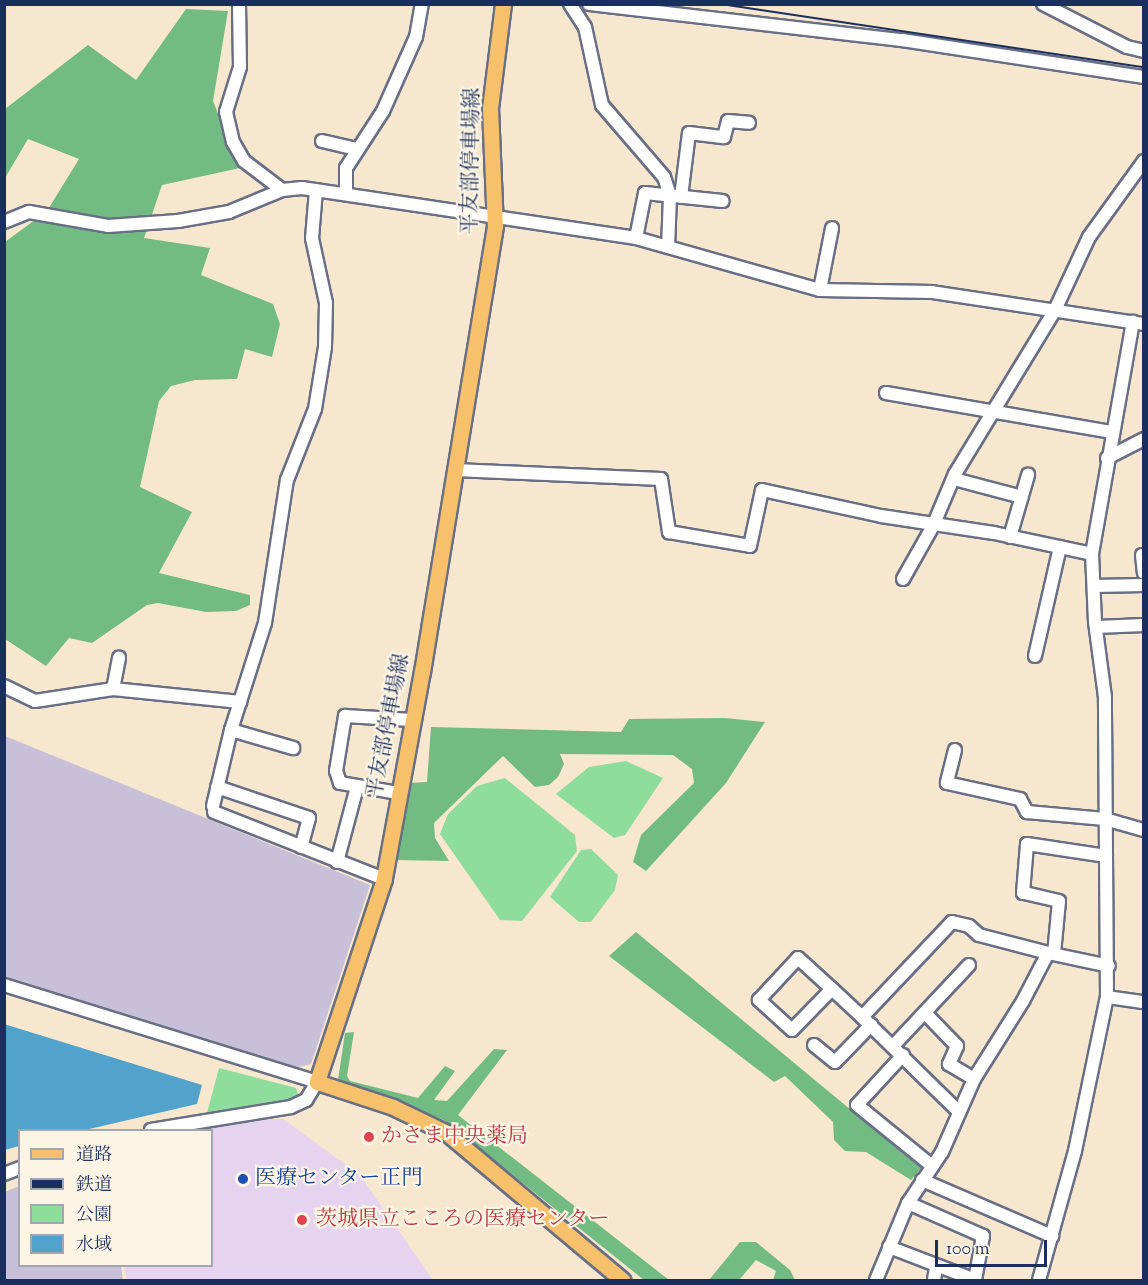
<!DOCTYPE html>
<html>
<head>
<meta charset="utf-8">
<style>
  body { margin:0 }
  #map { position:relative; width:1148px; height:1285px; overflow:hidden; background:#f7e7ce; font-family:"Sorts Mill Goudy","Noto Serif JP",serif }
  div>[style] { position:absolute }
  .built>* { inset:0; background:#e6d3f0 }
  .industrial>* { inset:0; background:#c8c0d8 }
  .green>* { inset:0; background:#8edd9c }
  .forest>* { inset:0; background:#72bc84 }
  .water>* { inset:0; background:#51a3cc }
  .roads { filter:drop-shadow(2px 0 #686f85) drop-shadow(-2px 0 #686f85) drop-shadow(0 2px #686f85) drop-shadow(0 -2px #686f85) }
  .minor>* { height:12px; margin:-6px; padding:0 6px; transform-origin:6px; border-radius:6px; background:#fff }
  .major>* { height:15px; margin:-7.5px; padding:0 7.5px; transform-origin:7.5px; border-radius:7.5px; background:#f7c06b }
  .rail>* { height:2px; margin:-1px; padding:0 1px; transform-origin:1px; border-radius:1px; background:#1b2f5e }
  .dots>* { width:16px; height:16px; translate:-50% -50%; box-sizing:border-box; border:3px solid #fcf5e5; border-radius:50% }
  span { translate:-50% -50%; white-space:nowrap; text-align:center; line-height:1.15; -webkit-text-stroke:4.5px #fcf5e5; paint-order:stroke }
  .street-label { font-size:21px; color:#1b2f5e }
  .health-label { font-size:21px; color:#be3a42 }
  .left { translate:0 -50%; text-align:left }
  .transit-label { font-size:21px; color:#164399 }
  .frame { position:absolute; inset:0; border:6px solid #1b2f5e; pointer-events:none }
  .legend { position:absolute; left:18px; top:1129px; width:195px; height:138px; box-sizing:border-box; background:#fcf5e5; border:2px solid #a2a6af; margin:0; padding:8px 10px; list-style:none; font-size:18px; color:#1b2f5e }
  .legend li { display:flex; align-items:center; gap:12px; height:30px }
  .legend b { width:30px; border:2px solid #a2a6af }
  .scale { position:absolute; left:935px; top:1240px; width:112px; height:27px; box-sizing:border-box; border:3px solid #1b2f5e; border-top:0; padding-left:8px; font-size:18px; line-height:21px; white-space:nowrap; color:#1b2f5e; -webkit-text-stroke:4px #fcf5e5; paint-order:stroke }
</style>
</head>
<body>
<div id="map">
  <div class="built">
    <i style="clip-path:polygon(257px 1119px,283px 1119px,360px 1175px,433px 1280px,127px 1280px,124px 1266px,212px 1266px,212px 1130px,188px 1130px)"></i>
  </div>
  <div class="industrial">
    <i style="clip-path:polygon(5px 736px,370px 885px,311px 1064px,295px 1068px,5px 977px)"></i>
    <i style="clip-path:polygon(19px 1186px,20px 1266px,121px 1266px,123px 1280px,5px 1280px,5px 1192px)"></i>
  </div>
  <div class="green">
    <i style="clip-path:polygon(626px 761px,663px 778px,625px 835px,614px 838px,556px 794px,589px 767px)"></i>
    <i style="clip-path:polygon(505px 778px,575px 835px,577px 851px,522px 921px,500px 920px,440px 834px,448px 814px,477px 786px)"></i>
    <i style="clip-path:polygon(591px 849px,618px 875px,615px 890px,591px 922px,579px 922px,550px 897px,581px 850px)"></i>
    <i style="clip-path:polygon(219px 1068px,296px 1088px,299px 1097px,207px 1113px)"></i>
  </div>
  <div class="forest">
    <i style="clip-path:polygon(186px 9px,228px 11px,213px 101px,240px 168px,162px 185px,144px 238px,210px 248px,201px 275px,273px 304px,280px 324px,272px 357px,245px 349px,237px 379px,195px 380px,171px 386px,159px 401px,140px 487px,192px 512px,159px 573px,250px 595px,250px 605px,236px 611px,206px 612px,158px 603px,147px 605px,92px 643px,69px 638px,46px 666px,5px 639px,5px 242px,47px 211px,79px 159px,28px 139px,5px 178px,5px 109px,88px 45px,136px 80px)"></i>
    <i style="clip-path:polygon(725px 718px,765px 722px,726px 783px,646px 871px,633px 862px,641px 835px,694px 783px,692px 769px,673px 755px,560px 754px,564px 764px,558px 777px,549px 785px,535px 787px,503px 756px,434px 823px,435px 838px,449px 861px,395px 860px,409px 783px,427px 782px,431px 727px,621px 732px,629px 719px)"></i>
    <i style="clip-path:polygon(636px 932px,921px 1168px,911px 1180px,866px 1152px,845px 1151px,834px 1140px,833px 1122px,785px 1076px,774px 1082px,609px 956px)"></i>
    <i style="clip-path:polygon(354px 1032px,347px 1076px,350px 1081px,418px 1098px,445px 1066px,455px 1071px,434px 1100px,447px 1101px,494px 1049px,507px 1050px,458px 1115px,669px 1280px,644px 1280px,444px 1120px,338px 1080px,345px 1033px)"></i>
    <i style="clip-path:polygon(740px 1242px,756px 1242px,790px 1270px,795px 1280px,773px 1280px,776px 1271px,756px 1260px,739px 1280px,709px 1280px)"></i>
  </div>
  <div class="water">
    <i style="clip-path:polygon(4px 1024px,202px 1085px,197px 1104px,85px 1130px,20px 1130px,19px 1146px,5px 1150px)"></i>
  </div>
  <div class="roads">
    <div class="minor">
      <i style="left:239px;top:4px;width:63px;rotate:89.1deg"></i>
      <i style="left:240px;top:67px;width:47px;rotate:107.3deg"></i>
      <i style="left:226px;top:112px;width:31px;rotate:77deg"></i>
      <i style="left:233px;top:142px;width:22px;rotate:60deg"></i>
      <i style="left:244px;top:161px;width:48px;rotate:37.3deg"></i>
      <i style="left:570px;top:4px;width:27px;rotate:57deg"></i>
      <i style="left:585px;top:27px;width:80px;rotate:77.7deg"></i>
      <i style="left:602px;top:105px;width:95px;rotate:49.3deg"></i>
      <i style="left:664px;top:177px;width:20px;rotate:72deg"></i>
      <i style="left:670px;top:196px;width:51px;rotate:92.2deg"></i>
      <i style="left:589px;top:4px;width:315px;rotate:6.6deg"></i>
      <i style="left:902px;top:40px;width:245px;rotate:8.7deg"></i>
      <i style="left:1043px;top:4px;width:94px;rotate:27.1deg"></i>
      <i style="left:1127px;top:47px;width:17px;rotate:13deg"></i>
      <i style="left:322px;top:141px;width:37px;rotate:13deg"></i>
      <i style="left:346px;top:193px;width:25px;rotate:-90deg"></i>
      <i style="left:346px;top:168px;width:68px;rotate:-57deg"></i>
      <i style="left:383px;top:111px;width:81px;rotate:-66deg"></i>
      <i style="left:416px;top:37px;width:34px;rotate:-80deg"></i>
      <i style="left:681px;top:197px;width:64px;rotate:-82.9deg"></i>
      <i style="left:689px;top:133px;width:35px;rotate:7deg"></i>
      <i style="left:724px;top:137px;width:16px;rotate:-76deg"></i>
      <i style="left:728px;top:121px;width:21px;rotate:5deg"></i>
      <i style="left:4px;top:222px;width:27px;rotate:-22deg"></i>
      <i style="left:29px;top:212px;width:80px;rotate:10deg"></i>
      <i style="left:108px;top:226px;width:70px;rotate:-4.1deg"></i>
      <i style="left:178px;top:221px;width:52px;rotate:-10deg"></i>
      <i style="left:229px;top:212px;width:57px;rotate:-22.5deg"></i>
      <i style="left:282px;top:190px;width:20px;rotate:-6deg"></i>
      <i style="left:302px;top:188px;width:338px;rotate:8.5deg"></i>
      <i style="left:636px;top:238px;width:191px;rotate:15.8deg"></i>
      <i style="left:820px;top:290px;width:112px;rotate:1deg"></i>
      <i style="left:932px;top:292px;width:214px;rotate:8.6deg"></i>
      <i style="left:636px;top:238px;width:46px;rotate:-78.7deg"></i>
      <i style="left:645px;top:193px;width:78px;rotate:5.9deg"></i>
      <i style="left:820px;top:290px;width:63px;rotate:-79deg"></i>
      <i style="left:886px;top:393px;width:228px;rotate:9.8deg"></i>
      <i style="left:1107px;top:458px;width:42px;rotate:-27.2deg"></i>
      <i style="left:455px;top:470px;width:206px;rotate:2.5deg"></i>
      <i style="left:661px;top:479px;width:54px;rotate:81.4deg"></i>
      <i style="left:669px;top:532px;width:82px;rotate:9.8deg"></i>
      <i style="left:750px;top:546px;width:57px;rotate:-77.9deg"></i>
      <i style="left:762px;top:490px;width:122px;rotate:12.3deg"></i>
      <i style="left:881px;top:516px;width:114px;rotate:8.6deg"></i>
      <i style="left:994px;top:533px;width:100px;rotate:12.1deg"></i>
      <i style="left:954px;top:479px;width:70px;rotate:14.8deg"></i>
      <i style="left:1010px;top:537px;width:65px;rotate:-73.8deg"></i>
      <i style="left:1142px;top:555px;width:18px;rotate:84deg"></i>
      <i style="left:903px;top:579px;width:61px;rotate:-60.5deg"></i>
      <i style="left:933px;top:526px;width:56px;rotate:-67.1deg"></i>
      <i style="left:955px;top:474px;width:192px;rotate:-58.6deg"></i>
      <i style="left:1055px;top:310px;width:81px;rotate:-65deg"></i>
      <i style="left:1089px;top:237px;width:94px;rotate:-54.1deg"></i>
      <i style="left:1094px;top:586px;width:50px;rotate:-1.1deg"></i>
      <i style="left:1096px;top:627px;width:48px;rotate:-2.4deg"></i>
      <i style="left:1035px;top:656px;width:112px;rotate:-77.1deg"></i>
      <i style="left:4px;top:686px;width:34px;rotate:26deg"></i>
      <i style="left:35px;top:701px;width:79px;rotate:-8.7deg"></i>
      <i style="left:113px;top:689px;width:128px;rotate:5.8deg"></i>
      <i style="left:113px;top:689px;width:32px;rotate:-79deg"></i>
      <i style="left:231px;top:730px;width:65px;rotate:16.2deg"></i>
      <i style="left:955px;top:750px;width:34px;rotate:104deg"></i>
      <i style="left:947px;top:783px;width:75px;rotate:12.4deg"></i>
      <i style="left:1020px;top:799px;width:15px;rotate:62deg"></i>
      <i style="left:1027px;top:812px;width:78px;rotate:5.1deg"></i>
      <i style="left:1105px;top:819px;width:41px;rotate:15.8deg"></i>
      <i style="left:217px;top:787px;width:97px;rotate:18.6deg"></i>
      <i style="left:309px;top:818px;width:30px;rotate:105deg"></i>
      <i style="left:398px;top:793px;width:59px;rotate:-170.2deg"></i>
      <i style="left:340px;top:783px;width:13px;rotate:-108deg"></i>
      <i style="left:336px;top:771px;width:56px;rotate:-80.7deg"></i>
      <i style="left:345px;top:716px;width:67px;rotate:3.4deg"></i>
      <i style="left:213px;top:806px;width:78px;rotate:-76.7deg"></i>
      <i style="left:231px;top:730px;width:112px;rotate:-72.4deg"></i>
      <i style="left:265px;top:623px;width:145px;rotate:-81.3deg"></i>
      <i style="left:287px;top:480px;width:76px;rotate:-68.5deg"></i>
      <i style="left:315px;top:409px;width:63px;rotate:-80.8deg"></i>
      <i style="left:325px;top:347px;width:44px;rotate:-88.7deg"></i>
      <i style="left:326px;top:303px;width:66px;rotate:-102.2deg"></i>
      <i style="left:312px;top:238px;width:48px;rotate:-85.2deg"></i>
      <i style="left:214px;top:812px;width:183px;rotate:21.5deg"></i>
      <i style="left:337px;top:862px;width:78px;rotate:-75.1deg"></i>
      <i style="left:1054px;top:954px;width:53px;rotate:-84.6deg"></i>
      <i style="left:1059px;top:901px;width:37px;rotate:-167deg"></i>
      <i style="left:1023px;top:893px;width:49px;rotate:-85.3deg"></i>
      <i style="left:1027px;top:844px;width:80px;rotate:8.6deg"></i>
      <i style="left:4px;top:985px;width:328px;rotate:17.2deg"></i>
      <i style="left:317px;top:1082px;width:21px;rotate:121deg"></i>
      <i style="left:306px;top:1100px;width:17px;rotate:155deg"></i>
      <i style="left:291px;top:1107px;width:142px;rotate:170.7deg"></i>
      <i style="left:832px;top:989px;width:57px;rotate:134.3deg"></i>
      <i style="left:792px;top:1030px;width:45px;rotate:-137.7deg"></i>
      <i style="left:759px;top:1000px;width:57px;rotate:-47.1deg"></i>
      <i style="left:798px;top:958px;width:46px;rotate:42.4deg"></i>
      <i style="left:832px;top:989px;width:41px;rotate:43deg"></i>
      <i style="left:1107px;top:997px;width:37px;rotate:8deg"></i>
      <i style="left:925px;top:1013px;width:46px;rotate:45.9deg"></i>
      <i style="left:957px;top:1046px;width:20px;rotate:114deg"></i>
      <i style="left:949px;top:1064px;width:29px;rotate:31deg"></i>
      <i style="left:814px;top:1045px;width:27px;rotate:39deg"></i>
      <i style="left:835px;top:1062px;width:52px;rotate:-45.8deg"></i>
      <i style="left:893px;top:1046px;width:111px;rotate:-46.8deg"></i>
      <i style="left:903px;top:1055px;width:68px;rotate:132.6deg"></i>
      <i style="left:857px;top:1105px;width:97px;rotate:39.1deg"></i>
      <i style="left:959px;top:1112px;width:136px;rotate:-135.6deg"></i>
      <i style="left:862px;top:1017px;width:131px;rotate:-46.5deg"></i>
      <i style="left:952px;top:922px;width:17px;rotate:13deg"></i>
      <i style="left:969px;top:926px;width:13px;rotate:42deg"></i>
      <i style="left:979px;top:935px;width:71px;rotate:14.6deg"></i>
      <i style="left:4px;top:1174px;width:17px;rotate:-21deg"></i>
      <i style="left:922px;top:1180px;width:142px;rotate:23.3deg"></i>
      <i style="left:908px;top:1203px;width:82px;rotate:23.7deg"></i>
      <i style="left:983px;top:1236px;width:45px;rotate:100.3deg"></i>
      <i style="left:889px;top:1247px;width:92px;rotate:21deg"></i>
      <i style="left:876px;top:1280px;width:83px;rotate:-67.4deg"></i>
      <i style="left:908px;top:1203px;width:61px;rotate:-56.3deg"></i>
      <i style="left:942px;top:1152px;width:80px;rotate:-66.3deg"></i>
      <i style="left:974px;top:1079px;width:92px;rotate:-57.9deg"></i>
      <i style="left:1023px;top:1001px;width:54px;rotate:-62.5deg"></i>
      <i style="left:1048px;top:953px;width:62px;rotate:12deg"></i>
      <i style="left:934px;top:1280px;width:13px;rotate:-81deg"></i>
      <i style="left:1039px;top:1280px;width:134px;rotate:-74.4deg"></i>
      <i style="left:1075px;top:1151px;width:157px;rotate:-78.3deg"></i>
      <i style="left:1107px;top:997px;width:300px;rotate:-90.4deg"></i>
      <i style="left:1105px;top:697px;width:76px;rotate:-97.6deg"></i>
      <i style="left:1095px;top:622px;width:68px;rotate:-92.5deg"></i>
      <i style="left:1092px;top:554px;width:236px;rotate:-80deg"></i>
    </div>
    <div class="major">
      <i style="left:503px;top:4px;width:105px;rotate:97.1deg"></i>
      <i style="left:490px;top:108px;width:118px;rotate:87.6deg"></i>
      <i style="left:495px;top:226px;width:451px;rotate:99.3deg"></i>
      <i style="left:422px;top:671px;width:211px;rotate:100.4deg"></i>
      <i style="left:384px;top:879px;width:214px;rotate:108.3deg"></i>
      <i style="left:317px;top:1082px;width:80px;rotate:18.2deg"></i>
      <i style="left:393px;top:1107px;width:60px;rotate:25.7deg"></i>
      <i style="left:447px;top:1133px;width:229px;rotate:40deg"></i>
    </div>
  </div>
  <div class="rail">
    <i style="left:720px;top:4px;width:429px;rotate:8.5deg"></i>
  </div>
  <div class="dots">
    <i style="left:369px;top:1137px;background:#e0444e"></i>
    <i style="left:243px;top:1179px;background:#1a4fb4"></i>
    <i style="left:302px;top:1220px;background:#e0444e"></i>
  </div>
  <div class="street-label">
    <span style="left:472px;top:161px;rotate:-89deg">平友部停車場線</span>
    <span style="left:389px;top:726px;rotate:-79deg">平友部停車場線</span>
  </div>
  <div class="health-label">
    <span class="left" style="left:381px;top:1137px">かさま中央薬局</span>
    <span class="left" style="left:316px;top:1220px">茨城県立こころの医療センター</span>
  </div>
  <div class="transit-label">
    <span class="left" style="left:255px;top:1179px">医療センター正門</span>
  </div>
  <div class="frame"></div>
  <ul class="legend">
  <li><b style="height:8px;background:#f7c06b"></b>道路</li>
  <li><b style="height:8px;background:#1b2f5e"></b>鉄道</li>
  <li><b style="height:16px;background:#8edd9c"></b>公園</li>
  <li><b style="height:16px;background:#51a3cc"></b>水域</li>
  </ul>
  <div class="scale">100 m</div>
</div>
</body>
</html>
